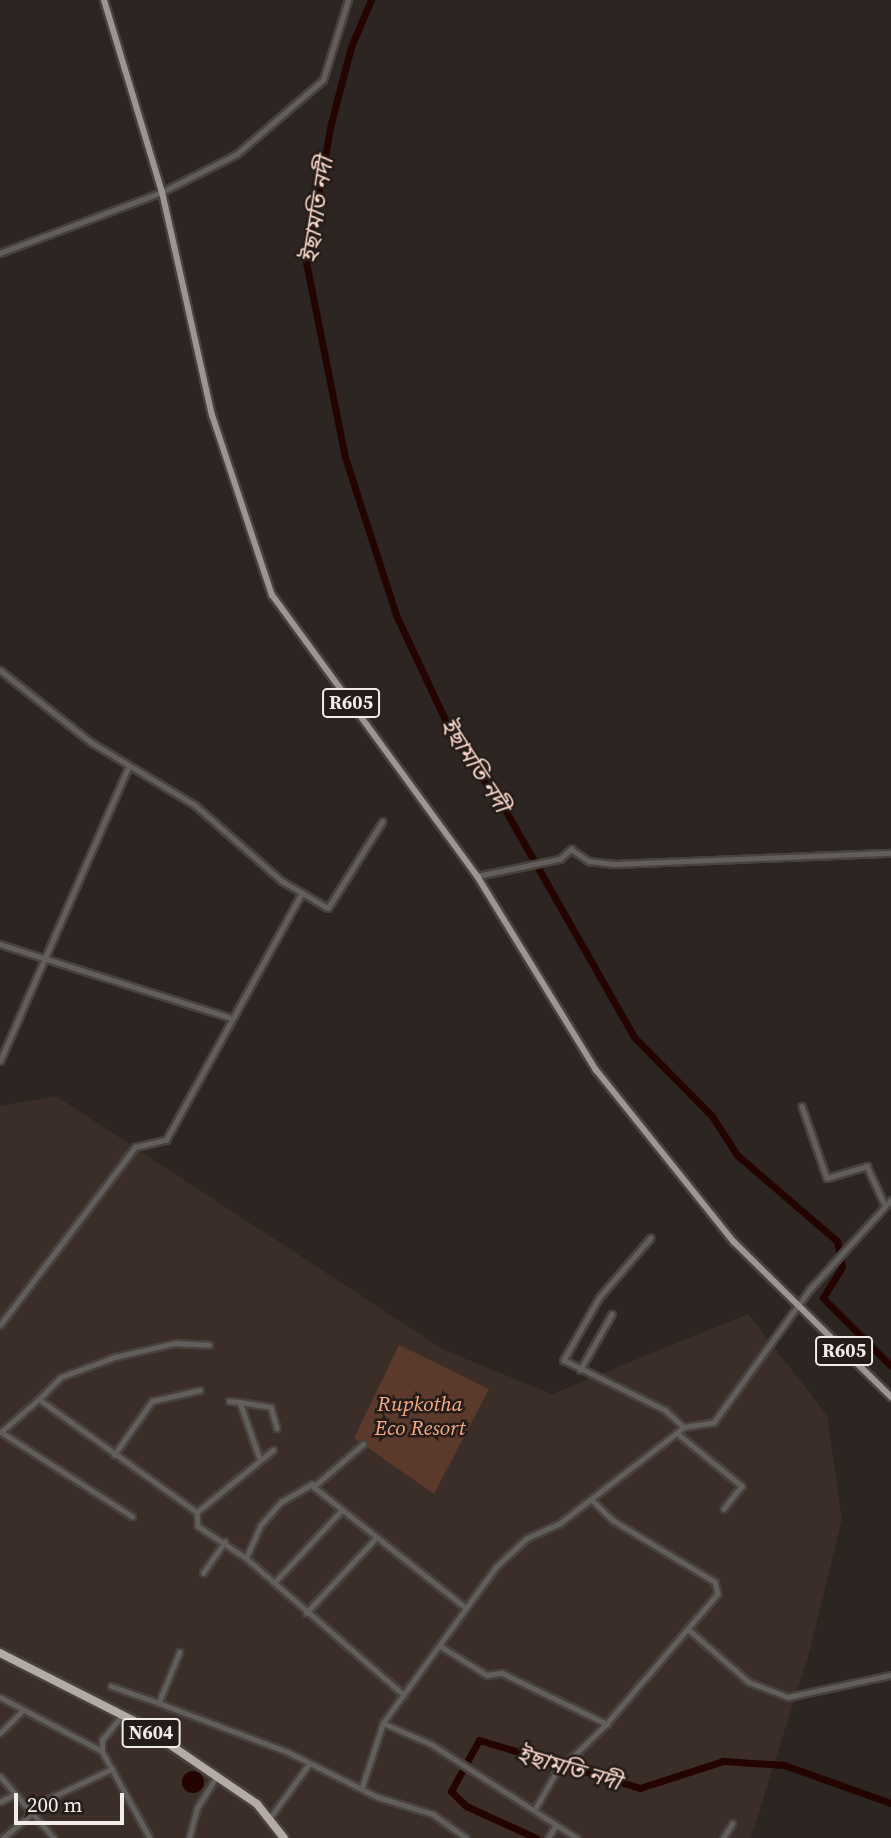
<!DOCTYPE html>
<html>
<head>
<meta charset="utf-8">
<style>
  body { margin:0 }
  #map { position:relative; width:891px; height:1838px; overflow:hidden; background:#2c2522; font-family:"Source Serif 4","Noto Sans Bengali",serif }
  div>[style] { position:absolute }
  .built>* { inset:0; background:#3b2d28 }
  .green>* { inset:0; background:#5b3a2b }
  .water>* { inset:0; background:#240400 }
  .round { border-radius:50% }
  .river>* { height:7px; margin:-3.5px; padding:0 3.5px; transform-origin:3.5px; border-radius:3.5px; background:#240400 }
  .roads { filter:drop-shadow(2px 0 #48413e) drop-shadow(-2px 0 #48413e) drop-shadow(0 2px #48413e) drop-shadow(0 -2px #48413e) }
  .minor>* { height:4.5px; margin:-2.25px; padding:0 2.25px; transform-origin:2.25px; border-radius:2.25px; background:#625e5c }
  .major>* { height:6px; margin:-3px; padding:0 3px; transform-origin:3px; border-radius:3px; background:#9d9591 }
  .highway>* { height:8px; margin:-4px; padding:0 4px; transform-origin:4px; border-radius:4px; background:#b4aaa6 }
  span { translate:-50% -50%; white-space:nowrap; text-align:center; line-height:1.15; -webkit-text-stroke:5px #231c18; paint-order:stroke }
  .shield-label span { padding:2px 5px; background:#231c18; border:2px solid; border-radius:5px; -webkit-text-stroke-width:0 }
  .shield-label { font-size:19px; color:#f1ebe9; font-weight:700 }
  .park-label { font-size:21px; color:#faaa85; font-style:italic }
  .water-label { font-size:23px; color:#f9d7c9; font-style:italic }
  .scale { position:absolute; left:14px; top:1793px; width:110px; height:32px; box-sizing:border-box; border:4px solid #f1ebe9; border-top:0; padding-left:9px; font-size:21px; line-height:24px; white-space:nowrap; color:#f1ebe9; -webkit-text-stroke:5px #231c18; paint-order:stroke }
</style>
</head>
<body>
<div id="map">
  <div class="built">
    <i style="clip-path:polygon(56px 1096px,444px 1350px,552px 1394px,748px 1314px,827px 1415px,842px 1519px,810px 1650px,751px 1838px,0 1838px,0 1106px)"></i>
  </div>
  <div class="green">
    <i style="clip-path:polygon(399px 1345px,489px 1389px,434px 1494px,354px 1438px)"></i>
  </div>
  <div class="water">
    <i class="round" style="left:182px;top:1771px;width:22px;height:22px"></i>
  </div>
  <div class="river">
    <i style="left:371px;top:0;width:51px;rotate:113.1deg"></i>
    <i style="left:351px;top:47px;width:79px;rotate:104.7deg"></i>
    <i style="left:331px;top:123px;width:141px;rotate:100.2deg"></i>
    <i style="left:306px;top:262px;width:199px;rotate:78.7deg"></i>
    <i style="left:345px;top:457px;width:166px;rotate:72.1deg"></i>
    <i style="left:396px;top:615px;width:137px;rotate:64.9deg"></i>
    <i style="left:454px;top:739px;width:85px;rotate:54.1deg"></i>
    <i style="left:504px;top:808px;width:263px;rotate:60.4deg"></i>
    <i style="left:634px;top:1037px;width:111px;rotate:45.4deg"></i>
    <i style="left:712px;top:1116px;width:46px;rotate:57.3deg"></i>
    <i style="left:737px;top:1155px;width:132px;rotate:40.7deg"></i>
    <i style="left:837px;top:1241px;width:26px;rotate:79deg"></i>
    <i style="left:842px;top:1267px;width:36px;rotate:122deg"></i>
    <i style="left:823px;top:1298px;width:96px;rotate:45deg"></i>
    <i style="left:536px;top:1838px;width:77px;rotate:-155.4deg"></i>
    <i style="left:466px;top:1806px;width:21px;rotate:-135deg"></i>
    <i style="left:451px;top:1791px;width:58px;rotate:-61.2deg"></i>
    <i style="left:479px;top:1740px;width:168px;rotate:16.6deg"></i>
    <i style="left:640px;top:1788px;width:87px;rotate:-18deg"></i>
    <i style="left:723px;top:1761px;width:61px;rotate:3.8deg"></i>
    <i style="left:784px;top:1765px;width:114px;rotate:19.6deg"></i>
  </div>
  <div class="roads">
    <div class="minor">
      <i style="left:0;top:253px;width:173px;rotate:-20.6deg"></i>
      <i style="left:162px;top:192px;width:84px;rotate:-26.9deg"></i>
      <i style="left:237px;top:154px;width:113px;rotate:-40.7deg"></i>
      <i style="left:323px;top:80px;width:84px;rotate:-72.6deg"></i>
      <i style="left:0;top:670px;width:116px;rotate:38.4deg"></i>
      <i style="left:91px;top:742px;width:122px;rotate:31.2deg"></i>
      <i style="left:195px;top:805px;width:116px;rotate:41.1deg"></i>
      <i style="left:282px;top:881px;width:53px;rotate:30.4deg"></i>
      <i style="left:328px;top:908px;width:102px;rotate:-57.9deg"></i>
      <i style="left:477px;top:876px;width:85px;rotate:-11.6deg"></i>
      <i style="left:560px;top:859px;width:15px;rotate:-42deg"></i>
      <i style="left:571px;top:849px;width:22px;rotate:34deg"></i>
      <i style="left:589px;top:861px;width:25px;rotate:7deg"></i>
      <i style="left:614px;top:864px;width:277px;rotate:-2.3deg"></i>
      <i style="left:0;top:944px;width:240px;rotate:17.7deg"></i>
      <i style="left:0;top:1061px;width:320px;rotate:-66.4deg"></i>
      <i style="left:802px;top:1106px;width:76px;rotate:70.9deg"></i>
      <i style="left:827px;top:1178px;width:42px;rotate:-16.7deg"></i>
      <i style="left:867px;top:1166px;width:43px;rotate:65.2deg"></i>
      <i style="left:651px;top:1238px;width:78px;rotate:130.8deg"></i>
      <i style="left:600px;top:1297px;width:73px;rotate:119.7deg"></i>
      <i style="left:564px;top:1360px;width:113px;rotate:26.3deg"></i>
      <i style="left:665px;top:1410px;width:25px;rotate:42deg"></i>
      <i style="left:0;top:1325px;width:223px;rotate:-52.8deg"></i>
      <i style="left:135px;top:1147px;width:32px;rotate:-13deg"></i>
      <i style="left:166px;top:1140px;width:282px;rotate:-61.2deg"></i>
      <i style="left:580px;top:1370px;width:64px;rotate:-60.3deg"></i>
      <i style="left:39px;top:1399px;width:31px;rotate:-45deg"></i>
      <i style="left:61px;top:1377px;width:58px;rotate:-20.3deg"></i>
      <i style="left:115px;top:1357px;width:62px;rotate:-13.1deg"></i>
      <i style="left:175px;top:1343px;width:34px;rotate:3deg"></i>
      <i style="left:229px;top:1401px;width:11px;rotate:5deg"></i>
      <i style="left:240px;top:1402px;width:60px;rotate:70.7deg"></i>
      <i style="left:240px;top:1402px;width:31px;rotate:9deg"></i>
      <i style="left:271px;top:1407px;width:22px;rotate:74deg"></i>
      <i style="left:1px;top:1432px;width:50px;rotate:-41deg"></i>
      <i style="left:39px;top:1399px;width:194px;rotate:35.6deg"></i>
      <i style="left:197px;top:1512px;width:14px;rotate:86deg"></i>
      <i style="left:198px;top:1526px;width:58px;rotate:33.7deg"></i>
      <i style="left:246px;top:1558px;width:209px;rotate:40.9deg"></i>
      <i style="left:1px;top:1432px;width:156px;rotate:32.7deg"></i>
      <i style="left:677px;top:1433px;width:84px;rotate:39.2deg"></i>
      <i style="left:742px;top:1486px;width:29px;rotate:128deg"></i>
      <i style="left:364px;top:1444px;width:66px;rotate:139.3deg"></i>
      <i style="left:314px;top:1487px;width:194px;rotate:38.5deg"></i>
      <i style="left:114px;top:1455px;width:66px;rotate:-54.9deg"></i>
      <i style="left:152px;top:1401px;width:49px;rotate:-12.9deg"></i>
      <i style="left:592px;top:1500px;width:30px;rotate:44deg"></i>
      <i style="left:614px;top:1521px;width:118px;rotate:31.1deg"></i>
      <i style="left:715px;top:1582px;width:12px;rotate:76deg"></i>
      <i style="left:718px;top:1594px;width:171px;rotate:130.5deg"></i>
      <i style="left:197px;top:1512px;width:98px;rotate:-39.2deg"></i>
      <i style="left:246px;top:1558px;width:35px;rotate:-66deg"></i>
      <i style="left:260px;top:1526px;width:32px;rotate:-49deg"></i>
      <i style="left:281px;top:1502px;width:36px;rotate:-30deg"></i>
      <i style="left:203px;top:1573px;width:38px;rotate:-55deg"></i>
      <i style="left:274px;top:1583px;width:97px;rotate:-47.1deg"></i>
      <i style="left:306px;top:1613px;width:101px;rotate:-47deg"></i>
      <i style="left:688px;top:1629px;width:81px;rotate:41deg"></i>
      <i style="left:749px;top:1682px;width:42px;rotate:21deg"></i>
      <i style="left:788px;top:1697px;width:105px;rotate:-12.1deg"></i>
      <i style="left:440px;top:1646px;width:55px;rotate:31.7deg"></i>
      <i style="left:487px;top:1675px;width:15px;rotate:-8deg"></i>
      <i style="left:502px;top:1673px;width:117px;rotate:25.9deg"></i>
      <i style="left:607px;top:1724px;width:73px;rotate:135.6deg"></i>
      <i style="left:555px;top:1775px;width:40px;rotate:119.7deg"></i>
      <i style="left:180px;top:1652px;width:55px;rotate:112.4deg"></i>
      <i style="left:159px;top:1703px;width:138px;rotate:20.8deg"></i>
      <i style="left:288px;top:1752px;width:101px;rotate:26.6deg"></i>
      <i style="left:378px;top:1797px;width:58px;rotate:17.2deg"></i>
      <i style="left:433px;top:1814px;width:41px;rotate:36deg"></i>
      <i style="left:111px;top:1686px;width:51px;rotate:19.5deg"></i>
      <i style="left:0;top:1697px;width:115px;rotate:27.9deg"></i>
      <i style="left:102px;top:1751px;width:99px;rotate:61.1deg"></i>
      <i style="left:383px;top:1723px;width:52px;rotate:23.6deg"></i>
      <i style="left:431px;top:1744px;width:174px;rotate:32.8deg"></i>
      <i style="left:0;top:1733px;width:33px;rotate:-45deg"></i>
      <i style="left:102px;top:1750px;width:10px;rotate:-90deg"></i>
      <i style="left:102px;top:1740px;width:33px;rotate:-51deg"></i>
      <i style="left:0;top:1776px;width:82px;rotate:48.9deg"></i>
      <i style="left:362px;top:1787px;width:67px;rotate:-71.8deg"></i>
      <i style="left:383px;top:1723px;width:193px;rotate:-54.1deg"></i>
      <i style="left:496px;top:1567px;width:42px;rotate:-43.1deg"></i>
      <i style="left:527px;top:1538px;width:36px;rotate:-24deg"></i>
      <i style="left:560px;top:1523px;width:157px;rotate:-37.7deg"></i>
      <i style="left:684px;top:1427px;width:30px;rotate:-9deg"></i>
      <i style="left:714px;top:1422px;width:164px;rotate:-54.2deg"></i>
      <i style="left:810px;top:1289px;width:120px;rotate:-47.7deg"></i>
      <i style="left:0;top:1802px;width:17px;rotate:-28deg"></i>
      <i style="left:29px;top:1808px;width:92px;rotate:-25.2deg"></i>
      <i style="left:269px;top:1819px;width:68px;rotate:-54deg"></i>
      <i style="left:3px;top:1838px;width:35px;rotate:-40deg"></i>
      <i style="left:189px;top:1838px;width:31px;rotate:-75deg"></i>
      <i style="left:197px;top:1808px;width:34px;rotate:-58deg"></i>
      <i style="left:548px;top:1838px;width:15px;rotate:-58deg"></i>
      <i style="left:723px;top:1838px;width:17px;rotate:-57deg"></i>
    </div>
    <div class="major">
      <i style="left:104px;top:0;width:201px;rotate:73.2deg"></i>
      <i style="left:162px;top:192px;width:229px;rotate:77.4deg"></i>
      <i style="left:212px;top:415px;width:190px;rotate:71.6deg"></i>
      <i style="left:272px;top:595px;width:348px;rotate:53.9deg"></i>
      <i style="left:477px;top:876px;width:228px;rotate:58.5deg"></i>
      <i style="left:596px;top:1070px;width:221px;rotate:51.3deg"></i>
      <i style="left:734px;top:1242px;width:221px;rotate:44.6deg"></i>
    </div>
    <div class="highway">
      <i style="left:0;top:1653px;width:155px;rotate:26.9deg"></i>
      <i style="left:138px;top:1723px;width:144px;rotate:34.2deg"></i>
      <i style="left:257px;top:1804px;width:43px;rotate:51.5deg"></i>
    </div>
  </div>
  <div class="shield-label">
    <span style="left:351px;top:703px">R605</span>
    <span style="left:844px;top:1351px">R605</span>
    <span style="left:151px;top:1733px">N604</span>
  </div>
  <div class="park-label">
    <span style="left:420px;top:1416px">Rupkotha<br>Eco Resort</span>
  </div>
  <div class="water-label">
    <span style="left:317px;top:210px;rotate:-81deg">ইছামতি নদী</span>
    <span style="left:475px;top:765px;rotate:57deg">ইছামতি নদী</span>
    <span style="left:569px;top:1768px;rotate:16deg">ইছামতি নদী</span>
  </div>
  <div class="scale">200 m</div>
</div>
</body>
</html>
